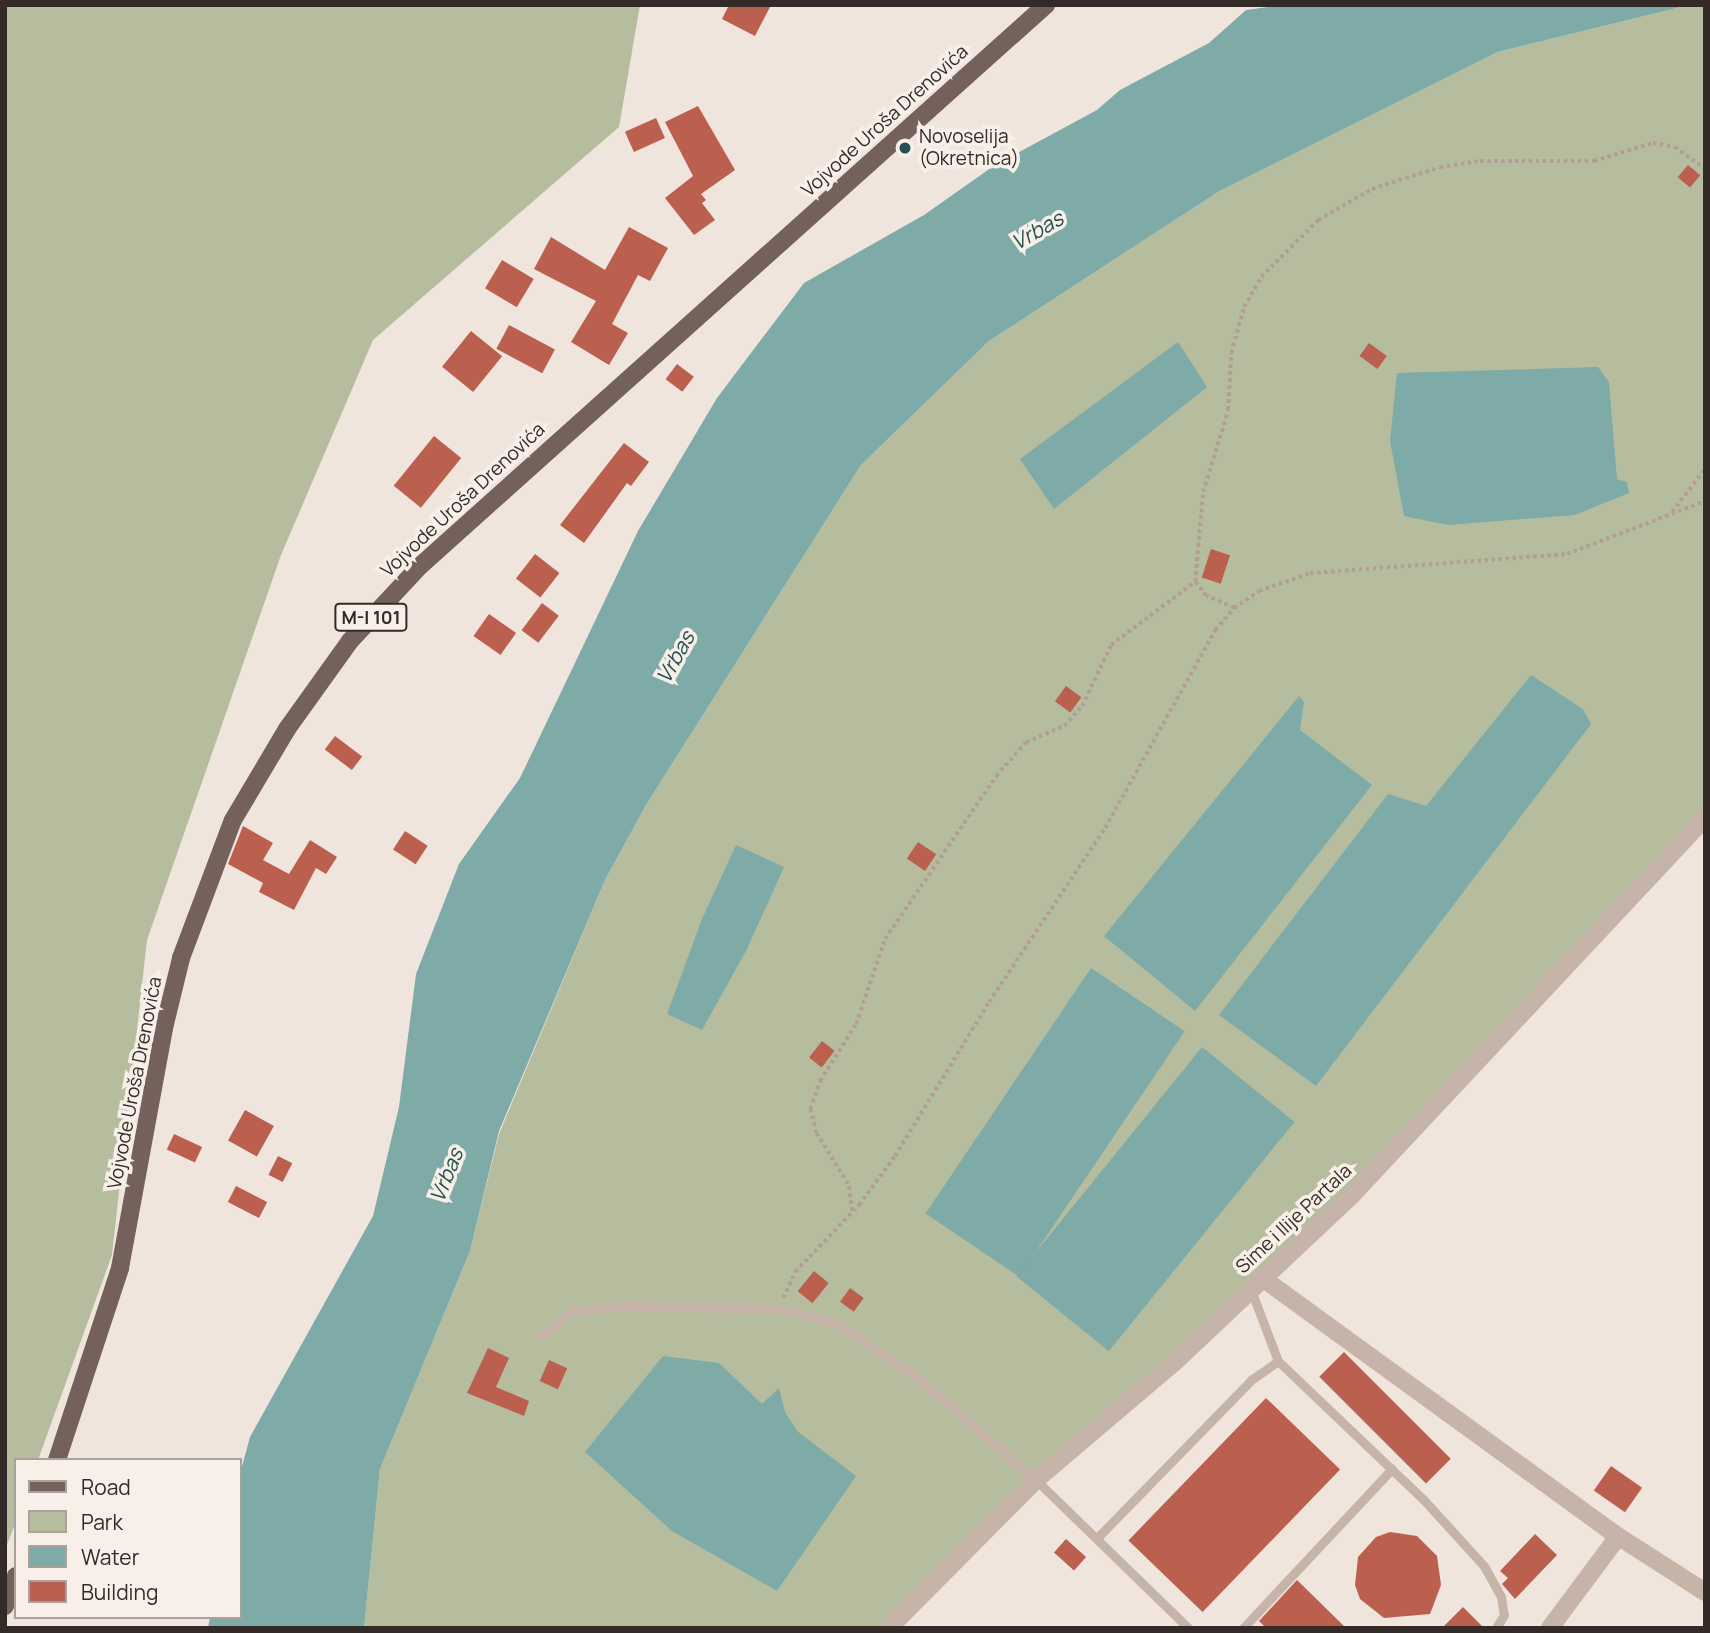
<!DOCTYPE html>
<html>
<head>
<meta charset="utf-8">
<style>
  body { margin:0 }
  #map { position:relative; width:1710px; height:1633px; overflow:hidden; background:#f0e5dc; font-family:Manrope,sans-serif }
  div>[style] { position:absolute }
  .green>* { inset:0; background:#b6bd9e }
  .water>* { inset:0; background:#7eaaa7; transform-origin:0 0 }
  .building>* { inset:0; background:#bb5f4f; transform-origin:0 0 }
  .path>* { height:3.5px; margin-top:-1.75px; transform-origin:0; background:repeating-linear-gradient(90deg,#b29e94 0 3.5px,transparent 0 7px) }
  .service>* { height:9px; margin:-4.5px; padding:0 4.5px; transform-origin:4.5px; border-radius:4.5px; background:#c6b4a9 }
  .minor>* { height:18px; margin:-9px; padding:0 9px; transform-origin:9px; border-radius:9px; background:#c6b4a9 }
  .tertiary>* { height:18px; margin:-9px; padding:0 9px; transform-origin:9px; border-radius:9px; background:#c6b4a9 }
  .primary>* { height:18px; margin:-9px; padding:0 9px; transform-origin:9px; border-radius:9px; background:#75615b }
  .dots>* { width:19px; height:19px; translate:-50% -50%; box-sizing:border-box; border:4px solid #f8efe8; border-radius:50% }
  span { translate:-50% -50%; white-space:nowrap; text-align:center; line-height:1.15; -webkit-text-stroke:7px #f8efe8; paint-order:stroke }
  .shield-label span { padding:2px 5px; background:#f8efe8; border:2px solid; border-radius:5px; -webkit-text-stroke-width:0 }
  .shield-label { font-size:18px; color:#342b28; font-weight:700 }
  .street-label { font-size:19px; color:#342b28 }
  .poi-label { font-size:19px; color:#342b28 }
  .left { translate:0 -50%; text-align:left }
  .water-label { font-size:21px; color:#225250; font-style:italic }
  .frame { position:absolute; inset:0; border:7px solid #342b28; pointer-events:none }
  .legend { position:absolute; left:14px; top:1458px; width:228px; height:161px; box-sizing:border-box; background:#f8efe8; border:2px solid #aaa19b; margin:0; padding:9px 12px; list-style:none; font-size:21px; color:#342b28 }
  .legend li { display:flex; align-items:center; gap:14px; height:35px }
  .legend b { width:35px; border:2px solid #aaa19b }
</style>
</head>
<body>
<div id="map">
  <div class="green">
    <i style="clip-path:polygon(5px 5px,640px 5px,619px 127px,373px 340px,281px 555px,147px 940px,112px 1255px,38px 1460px,16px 1460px,16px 1521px,5px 1550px)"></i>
    <i style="clip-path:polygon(1689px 5px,1705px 5px,1705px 825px,1478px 1064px,889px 1628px,364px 1628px,380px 1469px,470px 1251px,499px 1134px,605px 880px,646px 805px,861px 465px,989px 341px,1218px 192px,1498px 52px)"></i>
  </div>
  <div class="water">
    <i style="clip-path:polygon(1282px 5px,1689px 5px,1498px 52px,1218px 192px,989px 341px,861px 465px,646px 805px,605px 880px,499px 1131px,470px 1251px,380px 1469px,364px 1628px,208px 1628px,210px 1617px,240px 1617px,240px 1474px,250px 1437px,373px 1216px,399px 1107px,416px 974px,459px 864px,520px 778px,638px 531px,717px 398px,804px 283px,924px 215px,995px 165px,1097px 110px,1120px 90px,1209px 43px,1246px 10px)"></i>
    <i style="clip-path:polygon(1178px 342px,1207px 387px,1054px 509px,1020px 459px)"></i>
    <i style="clip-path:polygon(1598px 367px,1609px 382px,1617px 479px,1627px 482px,1629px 493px,1575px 515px,1448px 525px,1404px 516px,1390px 441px,1397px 373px)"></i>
    <i style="clip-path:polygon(1531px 675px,1583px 709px,1591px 724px,1316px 1086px,1219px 1015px,1388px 794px,1426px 806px)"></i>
    <i style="clip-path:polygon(1299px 696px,1304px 702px,1300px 730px,1372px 785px,1195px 1011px,1104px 936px)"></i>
    <i style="clip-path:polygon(736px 845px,784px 867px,746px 951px,702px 1030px,667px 1014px,702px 919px)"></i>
    <i style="left:1091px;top:968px;width:113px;height:296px;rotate:34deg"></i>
    <i style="left:1202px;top:1047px;width:119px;height:295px;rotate:39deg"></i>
    <i style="clip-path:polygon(663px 1356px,719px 1363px,762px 1404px,779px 1388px,785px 1412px,797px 1431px,856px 1476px,777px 1591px,672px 1531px,585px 1452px)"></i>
  </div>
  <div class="building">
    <i style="clip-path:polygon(729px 5px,771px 5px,755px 36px,722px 19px)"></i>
    <i style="clip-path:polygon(698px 106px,735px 170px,701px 194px,706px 200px,702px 203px,715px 220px,694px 235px,665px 198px,693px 176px,665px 122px)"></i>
    <i style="left:656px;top:118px;width:22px;height:34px;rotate:66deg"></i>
    <i style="left:1688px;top:165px;width:16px;height:16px;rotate:40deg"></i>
    <i style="clip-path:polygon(629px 227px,668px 248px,650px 281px,638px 275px,612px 324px,628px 333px,609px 365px,571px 342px,596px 301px,534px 269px,551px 237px,605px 270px)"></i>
    <i style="left:502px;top:260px;width:37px;height:33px;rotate:31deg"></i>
    <i style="left:509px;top:325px;width:52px;height:27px;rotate:28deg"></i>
    <i style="left:471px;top:331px;width:40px;height:46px;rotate:39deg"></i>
    <i style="left:1369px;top:343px;width:22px;height:16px;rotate:36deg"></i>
    <i style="left:677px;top:364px;width:21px;height:19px;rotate:37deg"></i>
    <i style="left:434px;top:436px;width:35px;height:64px;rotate:39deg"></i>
    <i style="clip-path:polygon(624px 443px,649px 462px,631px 486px,627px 483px,584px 543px,560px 525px)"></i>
    <i style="left:1211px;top:549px;width:20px;height:30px;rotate:18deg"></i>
    <i style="left:535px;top:554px;width:31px;height:31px;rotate:38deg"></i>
    <i style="left:542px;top:603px;width:21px;height:34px;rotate:37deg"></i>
    <i style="left:489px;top:614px;width:33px;height:27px;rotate:35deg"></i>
    <i style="left:1066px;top:686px;width:19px;height:19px;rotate:36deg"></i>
    <i style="left:335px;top:736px;width:34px;height:17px;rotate:37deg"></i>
    <i style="clip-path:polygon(243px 826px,273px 843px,263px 860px,289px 874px,310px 840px,337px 857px,326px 874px,316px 868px,294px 910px,259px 892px,263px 883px,228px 864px)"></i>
    <i style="left:405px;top:831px;width:27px;height:22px;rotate:33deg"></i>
    <i style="left:918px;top:842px;width:22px;height:20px;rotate:34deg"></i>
    <i style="left:822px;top:1041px;width:16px;height:21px;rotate:38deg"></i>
    <i style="left:245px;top:1110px;width:33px;height:35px;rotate:29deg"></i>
    <i style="left:174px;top:1134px;width:31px;height:17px;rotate:25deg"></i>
    <i style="left:278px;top:1156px;width:16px;height:21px;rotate:27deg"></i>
    <i style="left:236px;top:1186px;width:35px;height:18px;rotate:27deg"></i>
    <i style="left:814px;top:1271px;width:19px;height:26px;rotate:39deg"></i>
    <i style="left:850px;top:1288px;width:17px;height:17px;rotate:36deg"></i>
    <i style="clip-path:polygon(488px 1348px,509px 1358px,496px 1387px,529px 1401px,524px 1416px,467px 1393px)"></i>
    <i style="left:1344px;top:1352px;width:151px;height:35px;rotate:45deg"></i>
    <i style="left:549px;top:1360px;width:20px;height:23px;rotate:24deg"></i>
    <i style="left:1266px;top:1398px;width:103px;height:198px;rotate:44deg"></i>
    <i style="left:1611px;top:1466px;width:38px;height:30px;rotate:35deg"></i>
    <i style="clip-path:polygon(1390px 1532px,1417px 1536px,1437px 1556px,1441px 1585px,1430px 1614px,1384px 1618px,1360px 1599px,1355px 1585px,1358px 1557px,1376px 1537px)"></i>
    <i style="clip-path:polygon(1535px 1534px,1557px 1555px,1515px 1599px,1502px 1584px,1508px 1578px,1500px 1571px)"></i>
    <i style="left:1066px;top:1539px;width:27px;height:18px;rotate:42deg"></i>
    <i style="clip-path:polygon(1297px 1580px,1346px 1628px,1266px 1628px,1259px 1621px)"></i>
    <i style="clip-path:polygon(1463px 1607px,1484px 1628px,1442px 1628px)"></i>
  </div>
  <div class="path">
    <i style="left:1672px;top:512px;width:54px;rotate:-52.5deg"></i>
    <i style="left:1234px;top:608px;width:30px;rotate:-157deg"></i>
    <i style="left:1206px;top:596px;width:18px;rotate:-128deg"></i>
    <i style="left:1195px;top:582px;width:90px;rotate:-84.9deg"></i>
    <i style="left:1203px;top:492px;width:86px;rotate:-73deg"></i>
    <i style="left:1228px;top:410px;width:57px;rotate:-87deg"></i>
    <i style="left:1231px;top:353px;width:48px;rotate:-74.2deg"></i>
    <i style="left:1244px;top:307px;width:34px;rotate:-60deg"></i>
    <i style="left:1261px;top:277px;width:81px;rotate:-45deg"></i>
    <i style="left:1318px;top:220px;width:62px;rotate:-29.9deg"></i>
    <i style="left:1372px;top:189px;width:71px;rotate:-17.9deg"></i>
    <i style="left:1440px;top:167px;width:40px;rotate:-8.5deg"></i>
    <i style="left:1480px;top:161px;width:114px"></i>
    <i style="left:1594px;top:161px;width:62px;rotate:-17deg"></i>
    <i style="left:1653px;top:143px;width:22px;rotate:10deg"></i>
    <i style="left:1675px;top:147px;width:37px;rotate:36deg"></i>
    <i style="left:852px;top:1211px;width:27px;rotate:-98deg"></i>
    <i style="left:848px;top:1184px;width:60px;rotate:-122.1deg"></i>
    <i style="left:816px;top:1133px;width:25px;rotate:-104deg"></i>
    <i style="left:810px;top:1109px;width:30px;rotate:-70deg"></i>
    <i style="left:820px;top:1081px;width:67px;rotate:-57.7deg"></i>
    <i style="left:856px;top:1024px;width:90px;rotate:-71.2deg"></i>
    <i style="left:885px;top:939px;width:197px;rotate:-55.7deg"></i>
    <i style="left:996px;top:776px;width:45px;rotate:-48.6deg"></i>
    <i style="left:1026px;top:742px;width:41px;rotate:-22.8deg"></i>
    <i style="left:1064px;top:726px;width:27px;rotate:-48deg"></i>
    <i style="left:1082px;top:706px;width:68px;rotate:-64.6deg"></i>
    <i style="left:1111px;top:645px;width:105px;rotate:-36.9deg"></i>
    <i style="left:783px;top:1298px;width:29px;rotate:-65deg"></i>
    <i style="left:795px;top:1272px;width:93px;rotate:-46.3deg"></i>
    <i style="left:859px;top:1205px;width:61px;rotate:-53.7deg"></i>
    <i style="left:895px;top:1156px;width:180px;rotate:-58.6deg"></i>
    <i style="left:989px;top:1002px;width:209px;rotate:-56.3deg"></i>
    <i style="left:1105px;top:828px;width:227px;rotate:-60.9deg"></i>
    <i style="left:1215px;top:630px;width:29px;rotate:-49deg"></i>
    <i style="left:1234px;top:608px;width:30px;rotate:-34deg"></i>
    <i style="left:1259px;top:591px;width:54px;rotate:-19.4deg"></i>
    <i style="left:1310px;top:573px;width:258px;rotate:-4.2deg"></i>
    <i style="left:1567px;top:554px;width:148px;rotate:-21deg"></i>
  </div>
  <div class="service">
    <i style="left:1251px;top:1290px;width:76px;rotate:69.2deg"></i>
    <i style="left:1278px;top:1361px;width:200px;rotate:43.6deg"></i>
    <i style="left:1423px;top:1499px;width:91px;rotate:47.7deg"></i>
    <i style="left:1484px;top:1566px;width:35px;rotate:61deg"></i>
    <i style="left:1501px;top:1597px;width:18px;rotate:81deg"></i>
    <i style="left:1504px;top:1615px;width:15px;rotate:122deg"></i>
    <i style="left:541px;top:1336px;width:40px;rotate:-39deg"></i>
    <i style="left:572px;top:1311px;width:56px;rotate:-5.1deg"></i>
    <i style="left:628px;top:1306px;width:150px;rotate:1.1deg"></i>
    <i style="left:778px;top:1309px;width:60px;rotate:13.6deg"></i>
    <i style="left:836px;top:1323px;width:108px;rotate:34.4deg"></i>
    <i style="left:925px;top:1384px;width:147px;rotate:40.9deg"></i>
    <i style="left:1036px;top:1480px;width:212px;rotate:44.2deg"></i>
    <i style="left:1097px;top:1538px;width:221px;rotate:-45.7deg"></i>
    <i style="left:1251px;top:1380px;width:33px;rotate:-35deg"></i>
    <i style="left:1243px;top:1628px;width:218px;rotate:-46.9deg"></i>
  </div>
  <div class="minor">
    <i style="left:1261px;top:1277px;width:435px;rotate:36deg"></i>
    <i style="left:1613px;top:1533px;width:9px;rotate:84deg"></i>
    <i style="left:1614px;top:1542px;width:107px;rotate:126.7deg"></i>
    <i style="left:1613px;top:1533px;width:109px;rotate:32.7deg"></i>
  </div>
  <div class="tertiary">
    <i style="left:889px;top:1628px;width:209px;rotate:-45.2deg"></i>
    <i style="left:1036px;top:1480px;width:185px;rotate:-40.4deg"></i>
    <i style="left:1177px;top:1360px;width:239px;rotate:-43.3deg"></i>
    <i style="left:1351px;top:1196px;width:518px;rotate:-46.88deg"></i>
  </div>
  <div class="primary">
    <i style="left:57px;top:1460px;width:202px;rotate:-71.8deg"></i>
    <i style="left:120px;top:1268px;width:244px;rotate:-79.6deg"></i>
    <i style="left:164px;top:1028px;width:72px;rotate:-76.3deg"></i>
    <i style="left:181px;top:958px;width:147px;rotate:-69.4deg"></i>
    <i style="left:233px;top:820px;width:106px;rotate:-59.3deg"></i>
    <i style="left:287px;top:729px;width:108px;rotate:-54.4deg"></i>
    <i style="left:350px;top:641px;width:103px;rotate:-47deg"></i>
    <i style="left:420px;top:566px;width:841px;rotate:-41.87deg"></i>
    <i style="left:5px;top:1606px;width:32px;rotate:-70deg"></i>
  </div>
  <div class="dots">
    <i style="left:905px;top:148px;background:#225250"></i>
  </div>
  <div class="shield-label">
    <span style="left:371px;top:617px">M-I 101</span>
  </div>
  <div class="street-label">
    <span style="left:885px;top:121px;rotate:-42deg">Vojvode Uroša Drenovića</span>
    <span style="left:463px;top:500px;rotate:-43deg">Vojvode Uroša Drenovića</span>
    <span style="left:135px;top:1083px;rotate:-79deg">Vojvode Uroša Drenovića</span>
    <span style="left:1294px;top:1219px;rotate:-43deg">Sime i Ilije Partala</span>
  </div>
  <div class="poi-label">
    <span class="left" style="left:919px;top:148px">Novoselija<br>(Okretnica)</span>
  </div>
  <div class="water-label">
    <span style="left:1037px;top:230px;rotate:-30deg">Vrbas</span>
    <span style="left:675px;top:657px;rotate:-61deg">Vrbas</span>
    <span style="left:446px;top:1175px;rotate:-68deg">Vrbas</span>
  </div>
  <div class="frame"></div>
  <ul class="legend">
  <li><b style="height:9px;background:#75615b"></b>Road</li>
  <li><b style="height:19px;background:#b6bd9e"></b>Park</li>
  <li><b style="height:19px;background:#7eaaa7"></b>Water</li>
  <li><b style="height:19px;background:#bb5f4f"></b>Building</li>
  </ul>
</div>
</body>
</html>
